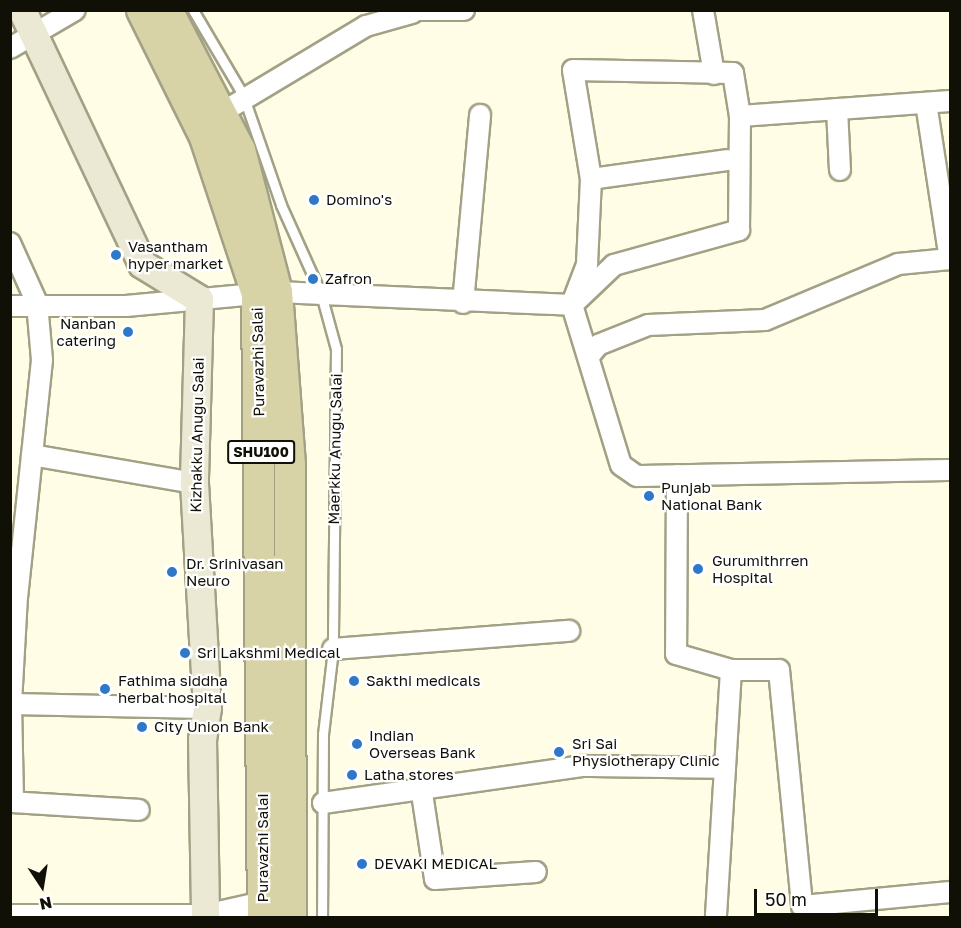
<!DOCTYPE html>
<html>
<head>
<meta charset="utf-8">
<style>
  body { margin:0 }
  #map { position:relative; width:961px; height:928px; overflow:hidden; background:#fffde5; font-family:"Golos Text",sans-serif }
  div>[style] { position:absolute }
  .roads { filter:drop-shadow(2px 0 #a3a185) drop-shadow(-2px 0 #a3a185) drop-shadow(0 2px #a3a185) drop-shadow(0 -2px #a3a185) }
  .lane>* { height:9px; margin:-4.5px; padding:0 4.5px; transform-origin:4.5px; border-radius:4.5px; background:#fff }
  .street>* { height:20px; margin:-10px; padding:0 10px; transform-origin:10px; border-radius:10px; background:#fff }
  .secondary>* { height:27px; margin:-13.5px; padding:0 13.5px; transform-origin:13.5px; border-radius:13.5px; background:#ebe9d3 }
  .primary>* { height:30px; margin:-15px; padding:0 15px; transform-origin:15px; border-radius:15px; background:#d7d3a6 }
  .dots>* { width:16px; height:16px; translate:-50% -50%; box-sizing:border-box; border:3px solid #fff; border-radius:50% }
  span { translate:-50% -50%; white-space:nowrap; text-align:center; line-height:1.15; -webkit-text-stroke:4.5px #fff; paint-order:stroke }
  .shield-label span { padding:2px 4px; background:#fff; border:2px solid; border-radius:4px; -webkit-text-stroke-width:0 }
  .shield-label { font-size:14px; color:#111006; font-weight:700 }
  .poi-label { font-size:15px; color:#111006 }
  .left { translate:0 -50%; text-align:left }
  .right { translate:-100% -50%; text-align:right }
  .street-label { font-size:15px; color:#111006 }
  .frame { position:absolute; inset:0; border:12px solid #111006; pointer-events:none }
  .north { position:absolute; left:12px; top:856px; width:60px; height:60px; -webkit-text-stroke:4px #fff; paint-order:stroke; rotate:168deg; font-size:16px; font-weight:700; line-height:24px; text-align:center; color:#111006 }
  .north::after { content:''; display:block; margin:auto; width:21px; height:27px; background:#111006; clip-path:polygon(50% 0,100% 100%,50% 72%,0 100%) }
  .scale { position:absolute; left:754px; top:889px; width:124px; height:27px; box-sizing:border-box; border:3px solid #111006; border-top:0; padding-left:8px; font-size:18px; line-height:21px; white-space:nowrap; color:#111006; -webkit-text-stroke:4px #fff; paint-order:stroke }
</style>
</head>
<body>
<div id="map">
  <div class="roads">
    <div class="lane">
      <i style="left:193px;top:10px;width:99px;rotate:59.5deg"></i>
      <i style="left:243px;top:95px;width:116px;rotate:70.9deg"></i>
      <i style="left:281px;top:205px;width:98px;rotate:65.8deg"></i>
      <i style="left:321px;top:294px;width:57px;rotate:74.7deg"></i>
      <i style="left:336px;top:349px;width:300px;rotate:90.6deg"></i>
      <i style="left:333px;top:649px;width:86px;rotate:96.7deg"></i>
      <i style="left:323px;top:734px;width:184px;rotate:90.3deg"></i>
    </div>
    <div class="street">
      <i style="left:412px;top:10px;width:52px"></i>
      <i style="left:703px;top:10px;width:65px;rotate:80.2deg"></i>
      <i style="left:10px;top:48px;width:75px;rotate:-30.3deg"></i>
      <i style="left:926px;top:103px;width:158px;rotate:81.3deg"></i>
      <i style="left:837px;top:109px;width:61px;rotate:87.2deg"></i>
      <i style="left:221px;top:113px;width:169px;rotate:-31deg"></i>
      <i style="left:366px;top:26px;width:48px;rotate:-15.8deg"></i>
      <i style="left:591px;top:179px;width:138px;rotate:-7.9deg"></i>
      <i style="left:10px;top:243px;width:66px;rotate:65.8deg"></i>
      <i style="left:37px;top:303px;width:57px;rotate:85deg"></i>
      <i style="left:42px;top:360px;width:237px;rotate:96deg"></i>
      <i style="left:17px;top:596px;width:108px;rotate:93.2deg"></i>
      <i style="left:11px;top:704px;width:98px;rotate:88.8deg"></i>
      <i style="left:573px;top:301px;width:40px;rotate:-69deg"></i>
      <i style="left:587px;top:264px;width:85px;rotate:-87.3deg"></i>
      <i style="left:591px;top:179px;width:110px;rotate:-99.4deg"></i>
      <i style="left:573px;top:70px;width:160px;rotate:1.1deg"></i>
      <i style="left:733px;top:73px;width:44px;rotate:80.8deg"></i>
      <i style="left:463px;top:303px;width:189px;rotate:-84.8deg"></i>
      <i style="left:572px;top:305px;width:58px;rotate:-43.6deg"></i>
      <i style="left:614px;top:265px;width:130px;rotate:-15.6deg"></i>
      <i style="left:739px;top:230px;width:114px;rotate:-89.5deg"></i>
      <i style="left:740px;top:116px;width:211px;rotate:-4.1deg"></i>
      <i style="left:10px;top:306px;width:116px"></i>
      <i style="left:126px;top:306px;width:152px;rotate:-5.3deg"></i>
      <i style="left:277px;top:292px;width:295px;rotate:2.5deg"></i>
      <i style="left:572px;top:305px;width:167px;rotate:73deg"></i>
      <i style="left:621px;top:465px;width:19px;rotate:35deg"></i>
      <i style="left:637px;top:476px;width:313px;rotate:-1.1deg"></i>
      <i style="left:590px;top:355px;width:13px;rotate:-51deg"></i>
      <i style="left:598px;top:345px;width:54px;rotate:-21.8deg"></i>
      <i style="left:648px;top:325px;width:117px;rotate:-2.4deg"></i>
      <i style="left:765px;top:320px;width:144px;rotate:-22.8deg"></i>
      <i style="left:898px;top:264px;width:52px;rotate:-5.5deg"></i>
      <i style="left:32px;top:455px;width:164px;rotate:9.8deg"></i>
      <i style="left:677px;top:475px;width:179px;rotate:90.3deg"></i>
      <i style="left:676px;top:654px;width:57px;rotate:16.2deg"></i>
      <i style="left:731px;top:670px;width:248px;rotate:93.5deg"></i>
      <i style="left:333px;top:649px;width:237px;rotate:-4.4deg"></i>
      <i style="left:731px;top:670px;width:48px"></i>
      <i style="left:779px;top:670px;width:237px;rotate:84.4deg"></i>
      <i style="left:802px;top:906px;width:149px;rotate:-5.4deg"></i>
      <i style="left:10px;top:704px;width:197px;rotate:1.2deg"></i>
      <i style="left:421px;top:787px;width:93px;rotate:81.3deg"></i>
      <i style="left:435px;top:879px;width:101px;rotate:-4deg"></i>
      <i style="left:10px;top:802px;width:129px;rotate:3.5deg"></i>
      <i style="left:323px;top:803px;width:263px;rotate:-8.1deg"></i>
      <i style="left:583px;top:766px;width:142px;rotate:0.8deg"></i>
      <i style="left:10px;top:915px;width:195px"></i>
      <i style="left:205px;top:915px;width:59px;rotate:-12.6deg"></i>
    </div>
    <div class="secondary">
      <i style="left:22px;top:10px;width:281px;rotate:64.7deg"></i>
      <i style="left:142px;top:264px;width:67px;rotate:31.6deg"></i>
      <i style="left:199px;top:299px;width:184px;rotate:91.6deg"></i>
      <i style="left:194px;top:483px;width:225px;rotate:86.7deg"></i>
      <i style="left:207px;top:708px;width:31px;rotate:99deg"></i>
      <i style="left:202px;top:739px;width:179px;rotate:89deg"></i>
    </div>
    <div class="primary">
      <i style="left:142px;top:10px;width:142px;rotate:63.6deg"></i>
      <i style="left:205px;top:137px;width:165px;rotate:71.7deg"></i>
      <i style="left:257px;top:294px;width:624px;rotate:89.45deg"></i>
      <i style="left:167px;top:10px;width:158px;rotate:62.5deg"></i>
      <i style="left:240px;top:150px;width:147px;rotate:75.4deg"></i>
      <i style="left:277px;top:292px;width:174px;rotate:85.7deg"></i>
      <i style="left:290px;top:466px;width:452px;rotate:89.9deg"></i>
    </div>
  </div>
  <div class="dots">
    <i style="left:314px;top:200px;background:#2f78c9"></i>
    <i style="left:116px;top:255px;background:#2f78c9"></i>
    <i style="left:313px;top:279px;background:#2f78c9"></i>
    <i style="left:128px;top:332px;background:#2f78c9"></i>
    <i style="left:649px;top:496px;background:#2f78c9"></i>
    <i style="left:698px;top:569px;background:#2f78c9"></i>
    <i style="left:172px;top:572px;background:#2f78c9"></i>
    <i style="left:185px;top:653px;background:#2f78c9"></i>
    <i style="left:354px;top:681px;background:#2f78c9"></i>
    <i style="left:105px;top:689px;background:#2f78c9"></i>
    <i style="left:142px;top:727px;background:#2f78c9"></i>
    <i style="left:357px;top:744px;background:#2f78c9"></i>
    <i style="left:559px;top:752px;background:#2f78c9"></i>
    <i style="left:352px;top:775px;background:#2f78c9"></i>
    <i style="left:362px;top:864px;background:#2f78c9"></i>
  </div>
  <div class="shield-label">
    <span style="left:261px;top:452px">SHU100</span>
  </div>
  <div class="poi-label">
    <span class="left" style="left:326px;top:200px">Domino's</span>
    <span class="left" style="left:128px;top:255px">Vasantham<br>hyper market</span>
    <span class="left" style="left:325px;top:279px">Zafron</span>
    <span class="right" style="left:116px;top:332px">Nanban<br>catering</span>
    <span class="left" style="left:661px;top:496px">Punjab<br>National Bank</span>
    <span class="left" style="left:712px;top:569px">Gurumithrren<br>Hospital</span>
    <span class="left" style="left:186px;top:572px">Dr. Srinivasan<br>Neuro</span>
    <span class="left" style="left:197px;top:653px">Sri Lakshmi Medical</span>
    <span class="left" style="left:118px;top:689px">Fathima siddha<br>herbal hospital</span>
    <span class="left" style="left:366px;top:681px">Sakthi medicals</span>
    <span class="left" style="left:154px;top:727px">City Union Bank</span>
    <span class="left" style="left:369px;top:744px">Indian<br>Overseas Bank</span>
    <span class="left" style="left:572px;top:752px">Sri Sai<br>Physiotherapy Clinic</span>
    <span class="left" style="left:364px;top:775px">Latha stores</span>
    <span class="left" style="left:374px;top:864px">DEVAKI MEDICAL</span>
  </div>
  <div class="street-label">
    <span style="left:258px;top:362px;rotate:-91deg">Puravazhi Salai</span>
    <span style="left:197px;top:435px;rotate:-89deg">Kizhakku Anugu Salai</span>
    <span style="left:335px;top:449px;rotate:-89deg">Maerkku Anugu Salai</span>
    <span style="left:263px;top:848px;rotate:-90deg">Puravazhi Salai</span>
  </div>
  <div class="frame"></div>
  <div class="north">N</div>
  <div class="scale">50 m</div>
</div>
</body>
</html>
